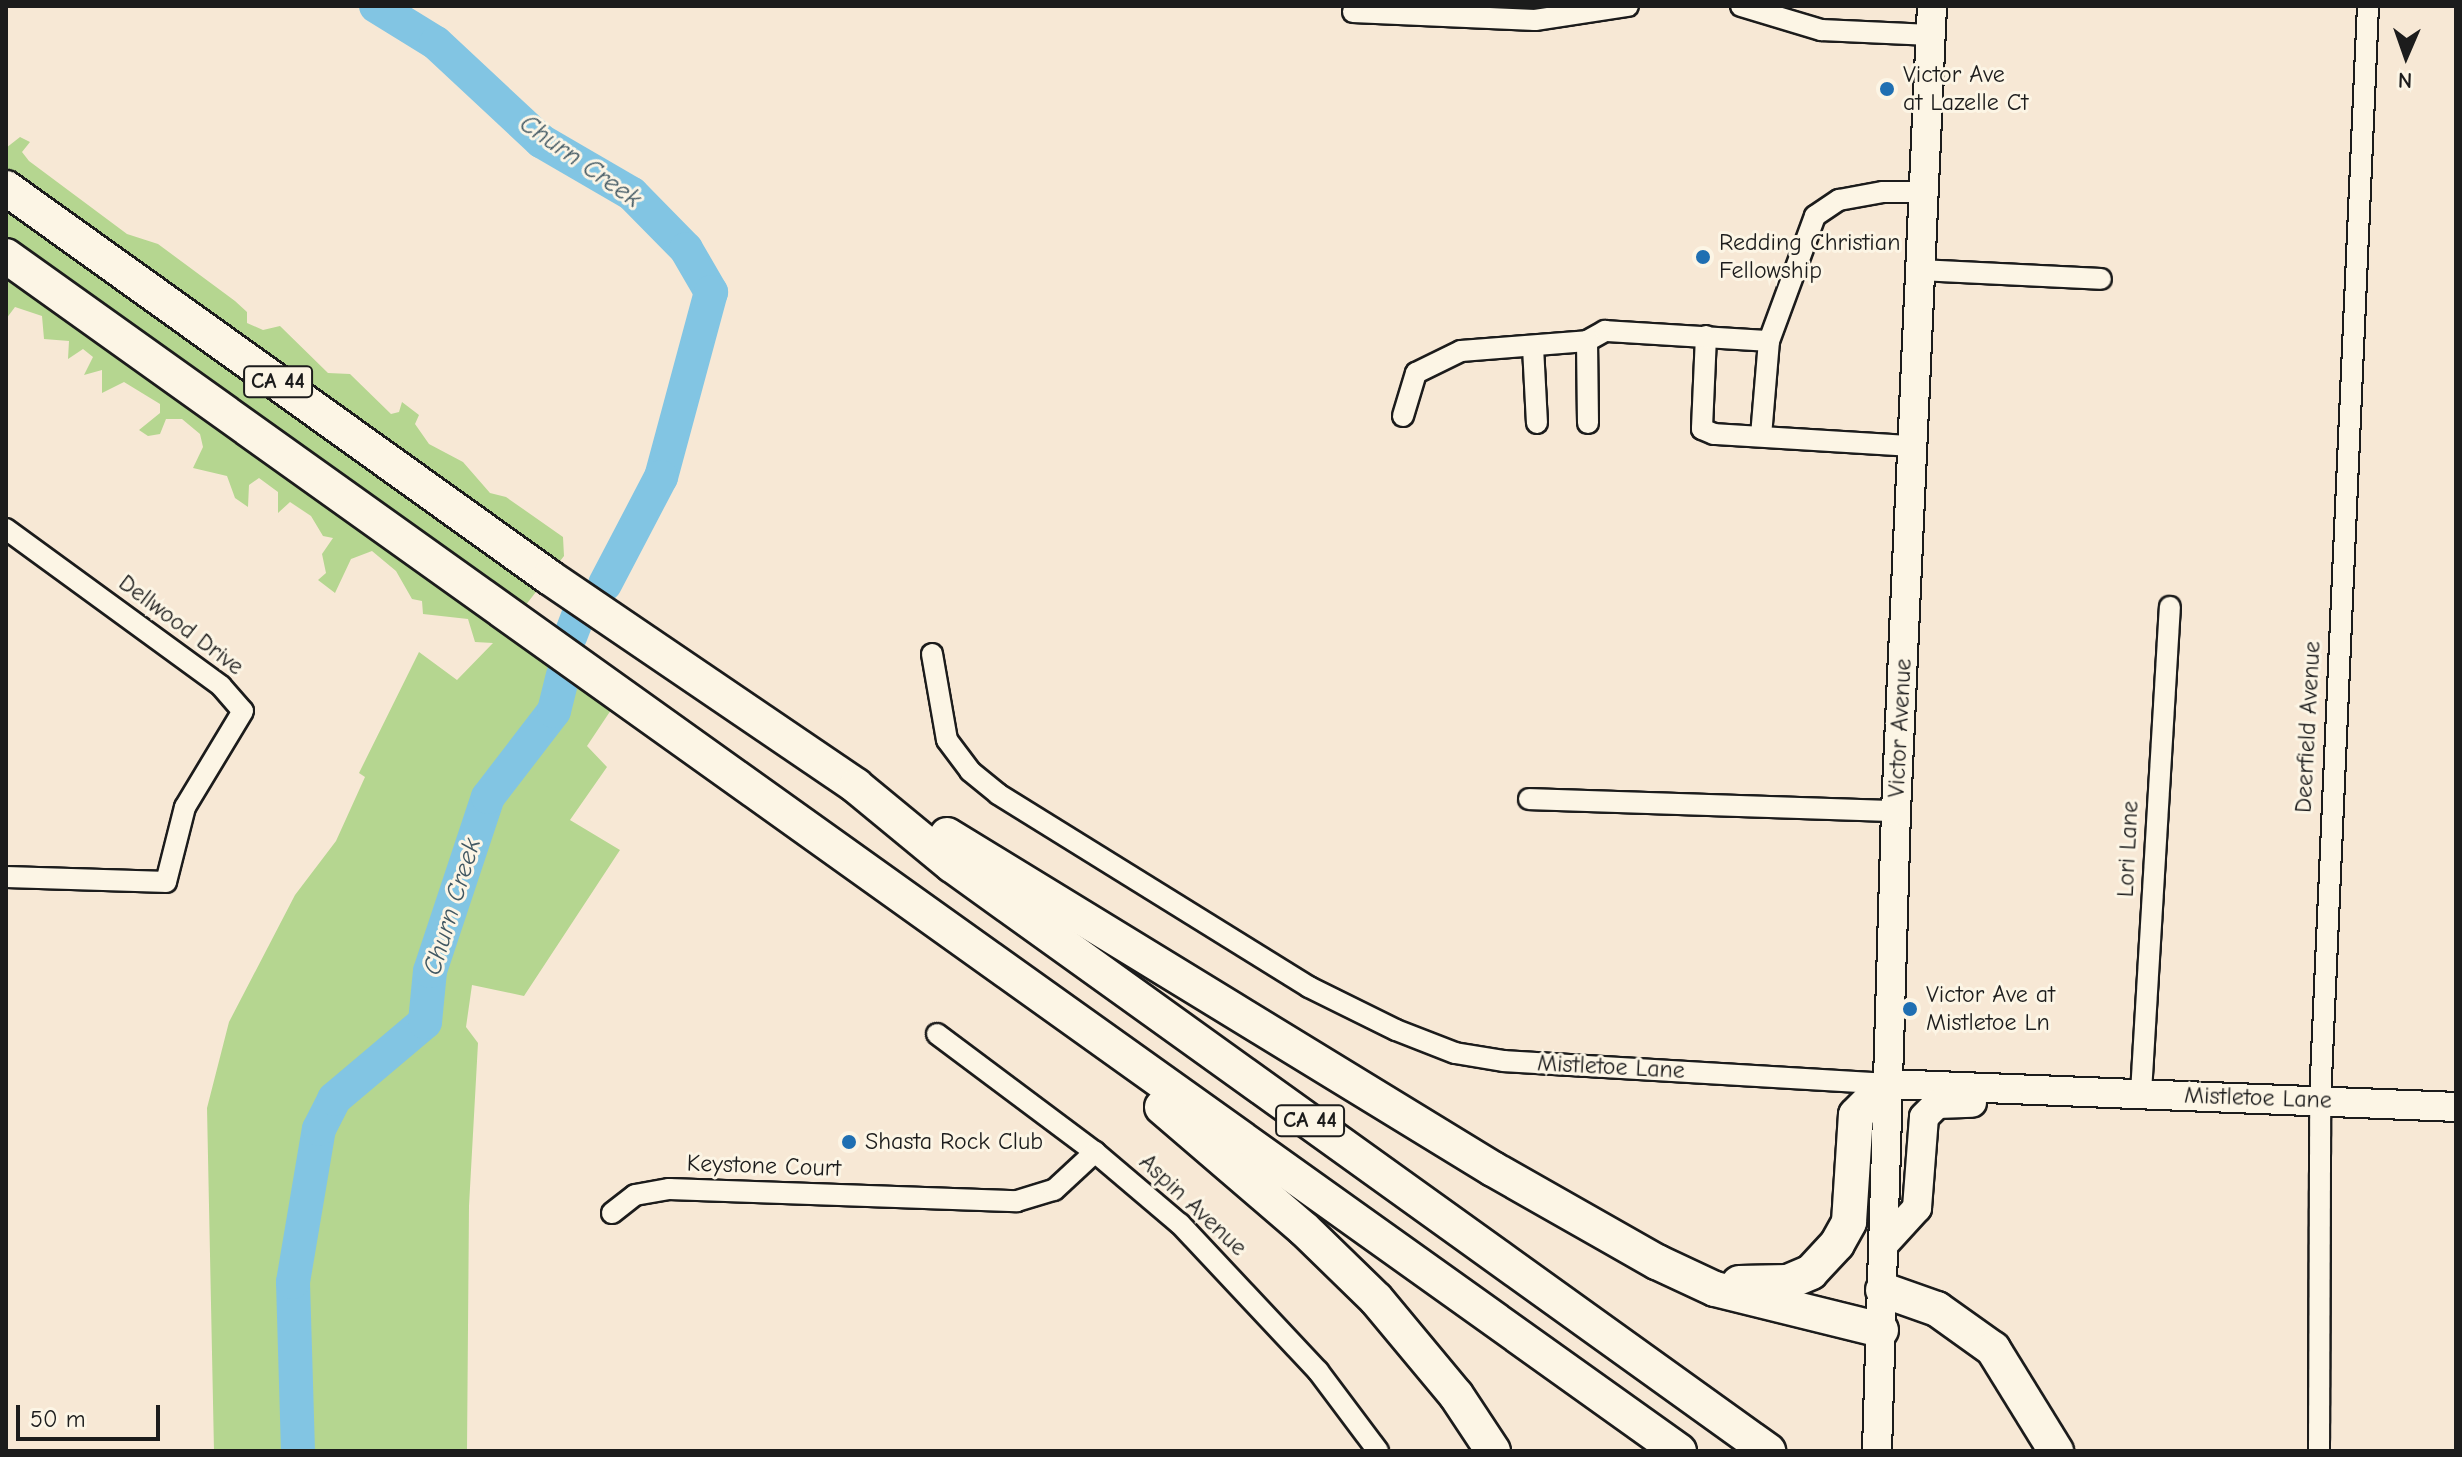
<!DOCTYPE html>
<html>
<head>
<meta charset="utf-8">
<style>
  body { margin:0 }
  #map { position:relative; width:2462px; height:1457px; overflow:hidden; background:#f7e8d5; font-family:"Comic Neue",sans-serif }
  div>[style] { position:absolute }
  .green>* { inset:0; background:#b5d690 }
  .river>* { height:34px; margin:-17px; padding:0 17px; transform-origin:17px; border-radius:17px; background:#82c5e3 }
  .roads { filter:drop-shadow(2px 0 #1c1c1c) drop-shadow(-2px 0 #1c1c1c) drop-shadow(0 2px #1c1c1c) drop-shadow(0 -2px #1c1c1c) }
  .street>* { height:20px; margin:-10px; padding:0 10px; transform-origin:10px; border-radius:10px; background:#fcf5e5 }
  .secondary>* { height:28px; margin:-14px; padding:0 14px; transform-origin:14px; border-radius:14px; background:#fcf5e5 }
  .highway>* { height:34px; margin:-17px; padding:0 17px; transform-origin:17px; border-radius:17px; background:#fcf5e5 }
  .dots>* { width:22px; height:22px; translate:-50% -50%; box-sizing:border-box; border:4px solid #fcf5e5; border-radius:50% }
  span { translate:-50% -50%; white-space:nowrap; text-align:center; line-height:1.15; -webkit-text-stroke:6px #fcf5e5; paint-order:stroke }
  .shield-label span { padding:2px 6px; background:#fcf5e5; border:2px solid; border-radius:6px; -webkit-text-stroke-width:0 }
  .shield-label { font-size:22px; color:#1c1c1c; font-weight:700 }
  .poi-label { font-size:24px; color:#1c1c1c }
  .left { translate:0 -50%; text-align:left }
  .street-label { font-size:24px; color:#1c1c1c }
  .water-label { font-size:26px; color:#405762; font-style:italic }
  .frame { position:absolute; inset:0; border:8px solid #1c1c1c; pointer-events:none }
  .north { position:absolute; left:2366px; top:16px; width:80px; height:80px; -webkit-text-stroke:6px #fcf5e5; paint-order:stroke; rotate:182deg; font-size:22px; font-weight:700; line-height:32px; text-align:center; color:#1c1c1c }
  .north::after { content:''; display:block; margin:auto; width:28px; height:36px; background:#1c1c1c; clip-path:polygon(50% 0,100% 100%,50% 72%,0 100%) }
  .scale { position:absolute; left:16px; top:1405px; width:144px; height:36px; box-sizing:border-box; border:4px solid #1c1c1c; border-top:0; padding-left:10px; font-size:24px; line-height:28px; white-space:nowrap; color:#1c1c1c; -webkit-text-stroke:6px #fcf5e5; paint-order:stroke }
</style>
</head>
<body>
<div id="map">
  <div class="green">
    <i style="clip-path:polygon(20px 137px,30px 142px,22px 152px,29px 161px,127px 234px,158px 244px,235px 301px,247px 312px,247px 323px,263px 330px,280px 326px,328px 373px,350px 374px,391px 414px,399px 412px,402px 402px,419px 415px,415px 424px,429px 444px,463px 462px,490px 493px,506px 497px,563px 537px,564px 556px,504px 633px,611px 710px,587px 746px,607px 767px,570px 820px,620px 850px,524px 996px,472px 985px,466px 1027px,478px 1043px,469px 1206px,467px 1451px,214px 1451px,207px 1108px,229px 1022px,295px 895px,336px 841px,365px 777px,359px 773px,419px 652px,457px 680px,493px 643px,475px 642px,468px 619px,423px 614px,422px 601px,412px 599px,396px 571px,372px 551px,351px 559px,335px 593px,318px 580px,326px 573px,322px 554px,333px 538px,323px 536px,311px 516px,290px 502px,278px 513px,278px 492px,259px 478px,249px 485px,248px 507px,235px 498px,227px 476px,193px 468px,203px 447px,200px 434px,182px 419px,166px 419px,160px 434px,148px 436px,139px 430px,160px 413px,160px 404px,124px 382px,102px 393px,102px 370px,84px 375px,93px 357px,83px 349px,68px 359px,69px 341px,44px 339px,42px 316px,15px 307px,6px 319px,6px 148px)"></i>
  </div>
  <div class="river">
    <i style="left:376px;top:6px;width:70px;rotate:31.7deg"></i>
    <i style="left:436px;top:43px;width:144px;rotate:43deg"></i>
    <i style="left:541px;top:141px;width:105px;rotate:30.2deg"></i>
    <i style="left:632px;top:194px;width:77px;rotate:45.5deg"></i>
    <i style="left:686px;top:249px;width:50px;rotate:59.8deg"></i>
    <i style="left:711px;top:292px;width:192px;rotate:105.1deg"></i>
    <i style="left:661px;top:477px;width:121px;rotate:117.6deg"></i>
    <i style="left:570px;top:637px;width:22px;rotate:-69deg"></i>
    <i style="left:298px;top:1451px;width:169px;rotate:-91.7deg"></i>
    <i style="left:293px;top:1282px;width:155px;rotate:-80.4deg"></i>
    <i style="left:319px;top:1129px;width:34px;rotate:-63deg"></i>
    <i style="left:334px;top:1099px;width:119px;rotate:-40.2deg"></i>
    <i style="left:425px;top:1022px;width:51px;rotate:-84.4deg"></i>
    <i style="left:430px;top:971px;width:183px;rotate:-71.6deg"></i>
    <i style="left:488px;top:797px;width:108px;rotate:-52.5deg"></i>
    <i style="left:554px;top:711px;width:37px;rotate:-76deg"></i>
  </div>
  <div class="roads">
    <div class="street">
      <i style="left:1741px;top:6px;width:84px;rotate:16.7deg"></i>
      <i style="left:1821px;top:30px;width:110px;rotate:2.6deg"></i>
      <i style="left:1353px;top:12px;width:182px;rotate:2.5deg"></i>
      <i style="left:1535px;top:20px;width:94px;rotate:-8.6deg"></i>
      <i style="left:1919px;top:270px;width:182px;rotate:2.8deg"></i>
      <i style="left:1706px;top:336px;width:93px;rotate:92.5deg"></i>
      <i style="left:1702px;top:429px;width:13px;rotate:23deg"></i>
      <i style="left:1714px;top:434px;width:197px;rotate:3.5deg"></i>
      <i style="left:1587px;top:341px;width:82px;rotate:89.3deg"></i>
      <i style="left:1533px;top:347px;width:76px;rotate:87deg"></i>
      <i style="left:1403px;top:416px;width:45px;rotate:-73.2deg"></i>
      <i style="left:1416px;top:373px;width:50px;rotate:-26.1deg"></i>
      <i style="left:1461px;top:351px;width:126px;rotate:-4.5deg"></i>
      <i style="left:1587px;top:341px;width:21px;rotate:-29deg"></i>
      <i style="left:1605px;top:331px;width:164px;rotate:3.5deg"></i>
      <i style="left:1761px;top:436px;width:95px;rotate:-85.2deg"></i>
      <i style="left:1769px;top:341px;width:133px;rotate:-69.8deg"></i>
      <i style="left:1815px;top:216px;width:29px;rotate:-34deg"></i>
      <i style="left:1839px;top:200px;width:45px;rotate:-10.3deg"></i>
      <i style="left:1883px;top:192px;width:40px"></i>
      <i style="left:6px;top:529px;width:266px;rotate:36.1deg"></i>
      <i style="left:221px;top:686px;width:33px;rotate:49deg"></i>
      <i style="left:243px;top:711px;width:112px;rotate:121.1deg"></i>
      <i style="left:185px;top:807px;width:77px;rotate:104.2deg"></i>
      <i style="left:166px;top:882px;width:160px;rotate:-178.2deg"></i>
      <i style="left:932px;top:654px;width:87px;rotate:80.1deg"></i>
      <i style="left:947px;top:740px;width:39px;rotate:53deg"></i>
      <i style="left:970px;top:771px;width:36px;rotate:39deg"></i>
      <i style="left:998px;top:794px;width:366px;rotate:31.8deg"></i>
      <i style="left:1309px;top:987px;width:97px;rotate:26.3deg"></i>
      <i style="left:1396px;top:1030px;width:63px;rotate:21.3deg"></i>
      <i style="left:1455px;top:1053px;width:50px;rotate:9.3deg"></i>
      <i style="left:1504px;top:1061px;width:384px;rotate:3.4deg"></i>
      <i style="left:1529px;top:799px;width:367px;rotate:1.9deg"></i>
      <i style="left:937px;top:1034px;width:197px;rotate:36.8deg"></i>
      <i style="left:1095px;top:1152px;width:111px;rotate:40.3deg"></i>
      <i style="left:1180px;top:1224px;width:202px;rotate:46.8deg"></i>
      <i style="left:1318px;top:1371px;width:100px;rotate:53.1deg"></i>
      <i style="left:2141px;top:1093px;width:487px;rotate:-86.6deg"></i>
      <i style="left:612px;top:1213px;width:29px;rotate:-38deg"></i>
      <i style="left:635px;top:1195px;width:35px;rotate:-10deg"></i>
      <i style="left:669px;top:1189px;width:348px;rotate:2deg"></i>
      <i style="left:1017px;top:1201px;width:39px;rotate:-17deg"></i>
      <i style="left:1054px;top:1190px;width:56px;rotate:-42.8deg"></i>
      <i style="left:2319px;top:1451px;width:350px;rotate:-89.8deg"></i>
      <i style="left:2320px;top:1101px;width:1096px;rotate:-87.49deg"></i>
    </div>
    <div class="secondary">
      <i style="left:1887px;top:1084px;width:569px;rotate:2.31deg"></i>
      <i style="left:1884px;top:1244px;width:49px;rotate:-47.5deg"></i>
      <i style="left:1917px;top:1208px;width:91px;rotate:-85.6deg"></i>
      <i style="left:1924px;top:1117px;width:18px;rotate:-45deg"></i>
      <i style="left:1937px;top:1104px;width:35px;rotate:-2deg"></i>
      <i style="left:1877px;top:1451px;width:640px;rotate:-88.3deg"></i>
      <i style="left:1896px;top:811px;width:806px;rotate:-87.44deg"></i>
    </div>
    <div class="highway">
      <i style="left:6px;top:188px;width:668px;rotate:35.62deg"></i>
      <i style="left:549px;top:577px;width:371px;rotate:34.2deg"></i>
      <i style="left:856px;top:786px;width:124px;rotate:39.5deg"></i>
      <i style="left:952px;top:865px;width:1005px;rotate:35.68deg"></i>
      <i style="left:6px;top:256px;width:2056px;rotate:35.54deg"></i>
      <i style="left:947px;top:835px;width:640px;rotate:31.46deg"></i>
      <i style="left:1493px;top:1169px;width:189px;rotate:29.6deg"></i>
      <i style="left:1657px;top:1262px;width:64px;rotate:25deg"></i>
      <i style="left:1715px;top:1289px;width:171px;rotate:13.9deg"></i>
      <i style="left:1162px;top:1107px;width:187px;rotate:40.7deg"></i>
      <i style="left:1304px;top:1229px;width:100px;rotate:44.2deg"></i>
      <i style="left:1376px;top:1299px;width:125px;rotate:50.2deg"></i>
      <i style="left:1456px;top:1395px;width:67px;rotate:56.5deg"></i>
      <i style="left:1739px;top:1283px;width:49px;rotate:-1.2deg"></i>
      <i style="left:1788px;top:1282px;width:25px;rotate:-23deg"></i>
      <i style="left:1811px;top:1272px;width:38px;rotate:-47deg"></i>
      <i style="left:1837px;top:1244px;width:25px;rotate:-61deg"></i>
      <i style="left:1849px;top:1222px;width:107px;rotate:-86.3deg"></i>
      <i style="left:1856px;top:1115px;width:44px;rotate:-45deg"></i>
      <i style="left:1883px;top:1290px;width:57px;rotate:19.4deg"></i>
      <i style="left:1937px;top:1309px;width:69px;rotate:35.5deg"></i>
      <i style="left:1993px;top:1349px;width:120px;rotate:58.3deg"></i>
    </div>
  </div>
  <div class="dots">
    <i style="left:1887px;top:89px;background:#1f6fb2"></i>
    <i style="left:1703px;top:257px;background:#1f6fb2"></i>
    <i style="left:1910px;top:1009px;background:#1f6fb2"></i>
    <i style="left:849px;top:1142px;background:#1f6fb2"></i>
  </div>
  <div class="shield-label">
    <span style="left:278px;top:382px">CA 44</span>
    <span style="left:1310px;top:1121px">CA 44</span>
  </div>
  <div class="poi-label">
    <span class="left" style="left:1903px;top:89px">Victor Ave<br>at Lazelle Ct</span>
    <span class="left" style="left:1719px;top:257px">Redding Christian<br>Fellowship</span>
    <span class="left" style="left:1926px;top:1009px">Victor Ave at<br>Mistletoe Ln</span>
    <span class="left" style="left:865px;top:1142px">Shasta Rock Club</span>
  </div>
  <div class="street-label">
    <span style="left:181px;top:625px;rotate:37deg">Dellwood Drive</span>
    <span style="left:2308px;top:727px;rotate:-87deg">Deerfield Avenue</span>
    <span style="left:1900px;top:728px;rotate:-87deg">Victor Avenue</span>
    <span style="left:2128px;top:849px;rotate:-87deg">Lori Lane</span>
    <span style="left:1611px;top:1067px;rotate:3deg">Mistletoe Lane</span>
    <span style="left:2258px;top:1098px;rotate:2deg">Mistletoe Lane</span>
    <span style="left:764px;top:1166px;rotate:2deg">Keystone Court</span>
    <span style="left:1193px;top:1205px;rotate:43deg">Aspin Avenue</span>
  </div>
  <div class="water-label">
    <span style="left:580px;top:162px;rotate:35deg">Churn Creek</span>
    <span style="left:453px;top:907px;rotate:-73deg">Churn Creek</span>
  </div>
  <div class="frame"></div>
  <div class="north">N</div>
  <div class="scale">50 m</div>
</div>
</body>
</html>
